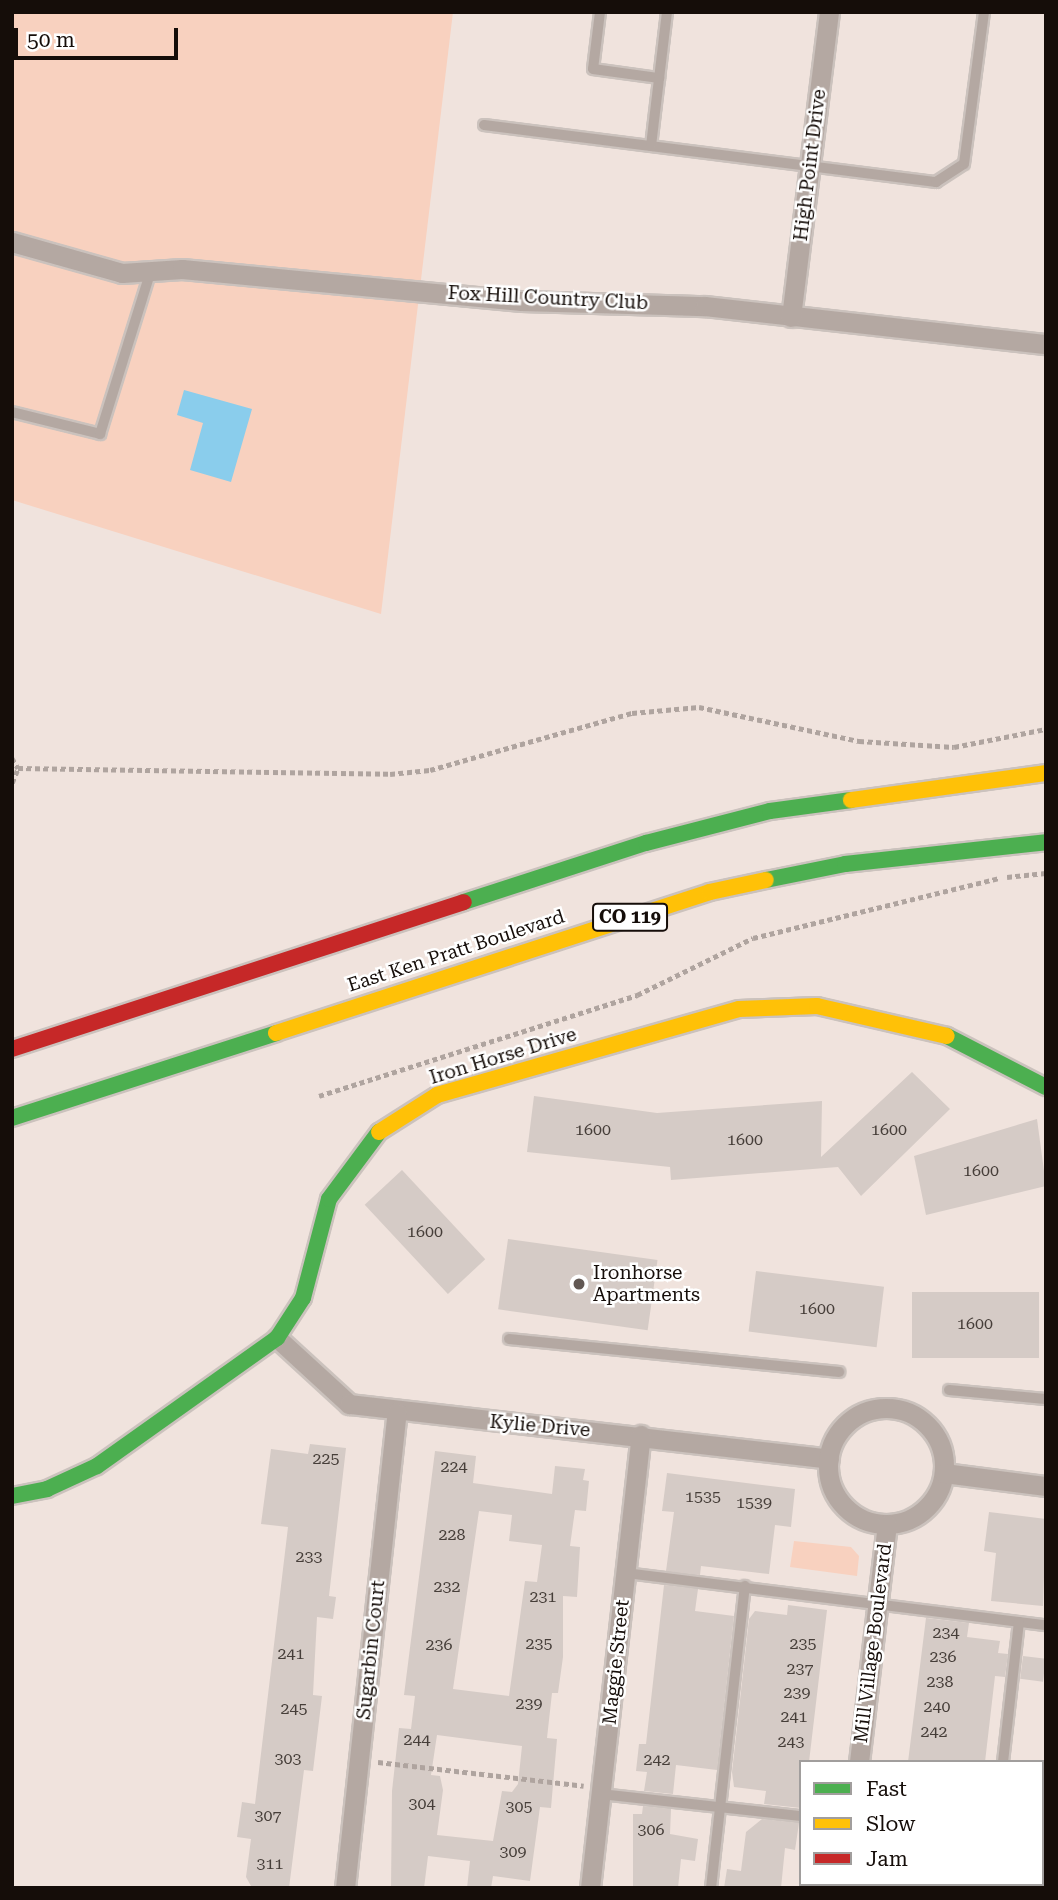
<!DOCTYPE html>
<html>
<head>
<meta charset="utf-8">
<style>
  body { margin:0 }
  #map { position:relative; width:1058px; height:1900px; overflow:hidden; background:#f0e3dd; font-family:"Roboto Serif",serif }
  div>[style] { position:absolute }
  .green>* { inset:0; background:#f8d1bf }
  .water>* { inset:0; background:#8acdec }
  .building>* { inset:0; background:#d5cbc6; transform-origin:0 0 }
  .path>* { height:4.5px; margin-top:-2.25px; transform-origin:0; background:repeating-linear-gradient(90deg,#afa49f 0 5px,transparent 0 8.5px) }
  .roads { filter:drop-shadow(2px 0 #cbc2bd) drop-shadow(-2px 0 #cbc2bd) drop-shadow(0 2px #cbc2bd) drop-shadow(0 -2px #cbc2bd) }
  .lane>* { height:10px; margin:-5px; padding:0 5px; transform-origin:5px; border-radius:5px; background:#b4a8a2 }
  .street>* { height:19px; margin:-9.5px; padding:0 9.5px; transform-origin:9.5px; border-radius:9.5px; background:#b4a8a2 }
  .street>.ring { margin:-9.5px; padding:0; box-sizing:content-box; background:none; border:19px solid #b4a8a2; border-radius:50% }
  .fast>* { height:16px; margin:-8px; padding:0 8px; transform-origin:8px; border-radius:8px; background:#4caf50 }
  .slow>* { height:16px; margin:-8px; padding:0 8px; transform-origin:8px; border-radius:8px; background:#ffc107 }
  .jam>* { height:16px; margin:-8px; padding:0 8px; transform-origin:8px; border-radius:8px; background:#c62828 }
  .dots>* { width:19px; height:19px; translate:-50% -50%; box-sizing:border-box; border:4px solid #fff; border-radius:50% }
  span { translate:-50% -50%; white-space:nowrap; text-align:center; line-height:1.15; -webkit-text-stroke:5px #fff; paint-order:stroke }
  .number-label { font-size:16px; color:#463e39 }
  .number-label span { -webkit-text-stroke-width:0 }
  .shield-label span { padding:2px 5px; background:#fff; border:2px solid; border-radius:5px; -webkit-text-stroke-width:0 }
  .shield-label { font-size:18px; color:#150d09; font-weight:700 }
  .street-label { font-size:19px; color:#150d09 }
  .poi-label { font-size:19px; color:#150d09 }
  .left { translate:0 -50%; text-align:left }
  .frame { position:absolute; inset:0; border:14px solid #150d09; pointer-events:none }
  .legend { position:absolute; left:799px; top:1760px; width:245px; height:126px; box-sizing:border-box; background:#fff; border:2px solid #a19e9d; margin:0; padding:9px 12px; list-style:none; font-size:21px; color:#150d09 }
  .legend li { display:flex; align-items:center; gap:14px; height:35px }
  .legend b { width:35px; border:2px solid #a19e9d }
  .scale { position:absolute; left:14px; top:28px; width:164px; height:32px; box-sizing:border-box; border:4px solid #150d09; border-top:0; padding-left:9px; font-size:21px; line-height:24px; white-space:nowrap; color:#150d09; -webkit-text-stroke:5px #fff; paint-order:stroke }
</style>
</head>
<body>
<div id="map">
  <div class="green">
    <i style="clip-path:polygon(12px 12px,453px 12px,381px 614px,12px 500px)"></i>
    <i style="clip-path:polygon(794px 1541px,851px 1547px,859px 1556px,857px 1576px,790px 1567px)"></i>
  </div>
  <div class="water">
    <i style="clip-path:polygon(184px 390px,252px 409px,231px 482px,190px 470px,203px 423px,177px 415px)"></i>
  </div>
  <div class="building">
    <i style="clip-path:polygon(912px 1072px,950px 1109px,861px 1196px,838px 1167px,671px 1180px,670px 1167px,527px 1152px,534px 1096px,657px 1113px,822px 1101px,821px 1157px)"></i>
    <i style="clip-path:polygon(1037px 1119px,1046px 1186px,926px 1215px,914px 1156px)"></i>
    <i style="left:402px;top:1170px;width:122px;height:51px;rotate:47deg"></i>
    <i style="left:508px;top:1239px;width:151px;height:71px;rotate:8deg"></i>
    <i style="left:756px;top:1271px;width:129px;height:61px;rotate:7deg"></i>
    <i style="left:912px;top:1292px;width:127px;height:66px"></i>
    <i style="clip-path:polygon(310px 1444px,346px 1448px,329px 1596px,336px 1597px,333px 1619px,317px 1617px,313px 1695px,322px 1696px,313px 1771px,304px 1770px,289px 1888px,268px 1888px,251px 1886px,246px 1877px,251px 1839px,237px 1837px,242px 1802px,255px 1804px,288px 1527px,261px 1524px,271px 1449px,308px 1454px)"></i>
    <i style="clip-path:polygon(evenodd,435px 1451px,476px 1456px,473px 1483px,552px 1494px,555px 1466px,585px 1469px,583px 1480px,589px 1481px,586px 1511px,575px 1510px,570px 1546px,580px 1547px,577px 1597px,563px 1596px,563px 1657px,558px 1693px,552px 1693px,547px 1738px,557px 1739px,551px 1808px,540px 1807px,530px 1881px,493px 1876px,491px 1888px,467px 1888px,470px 1861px,428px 1856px,424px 1888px,391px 1888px,392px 1791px,399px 1728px,411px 1729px,415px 1696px,404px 1695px,435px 1451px,479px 1511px,512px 1515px,509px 1541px,542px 1545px,537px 1582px,525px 1581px,509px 1696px,453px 1689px,479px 1511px,435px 1451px,437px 1735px,522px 1746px,518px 1784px,512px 1792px,502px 1791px,493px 1841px,437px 1835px,443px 1790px,440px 1776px,431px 1775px,437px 1735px)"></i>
    <i style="clip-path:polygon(667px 1473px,795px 1489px,791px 1527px,775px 1525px,769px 1574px,701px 1566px,700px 1575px,666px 1571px,674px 1512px,662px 1511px)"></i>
    <i style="clip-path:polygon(989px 1512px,1046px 1519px,1043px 1606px,991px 1601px,996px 1553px,984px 1551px)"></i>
    <i style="clip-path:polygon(664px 1585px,698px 1589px,695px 1611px,734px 1616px,717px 1770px,676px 1765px,673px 1794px,644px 1791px,647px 1772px,636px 1771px,639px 1744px,646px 1744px)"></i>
    <i style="clip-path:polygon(788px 1605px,827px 1610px,809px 1762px,801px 1762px,801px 1808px,764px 1804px,766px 1791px,734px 1787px,732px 1772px,749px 1619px,755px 1611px,787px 1615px)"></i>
    <i style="clip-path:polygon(926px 1618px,969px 1623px,967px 1637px,1000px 1641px,998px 1653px,1008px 1654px,1005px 1677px,995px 1676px,985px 1762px,908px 1762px)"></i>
    <i style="left:1023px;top:1656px;width:23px;height:23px;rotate:7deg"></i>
    <i style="clip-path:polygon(643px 1806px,671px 1809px,670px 1834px,698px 1839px,695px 1861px,681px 1859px,678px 1888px,633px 1888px,633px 1814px,642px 1814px)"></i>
    <i style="clip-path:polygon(762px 1819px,799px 1823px,795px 1850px,785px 1848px,781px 1888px,724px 1888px,727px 1869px,741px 1871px,746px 1832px)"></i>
  </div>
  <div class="path">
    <i style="left:12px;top:758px;width:12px;rotate:59deg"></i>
    <i style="left:18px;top:768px;width:372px;rotate:0.9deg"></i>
    <i style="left:390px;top:774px;width:40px;rotate:-5.7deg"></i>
    <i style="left:430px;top:770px;width:210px;rotate:-15.8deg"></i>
    <i style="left:632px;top:713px;width:67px;rotate:-5.1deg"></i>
    <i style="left:699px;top:707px;width:164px;rotate:12deg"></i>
    <i style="left:859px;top:741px;width:95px;rotate:3.6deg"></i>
    <i style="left:954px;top:747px;width:94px;rotate:-11.1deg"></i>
    <i style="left:12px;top:783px;width:16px;rotate:-68deg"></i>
    <i style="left:1007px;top:877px;width:39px;rotate:-6deg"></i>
    <i style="left:319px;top:1096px;width:334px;rotate:-17.6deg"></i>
    <i style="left:637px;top:995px;width:129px;rotate:-26.2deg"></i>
    <i style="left:753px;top:938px;width:253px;rotate:-13.7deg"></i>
    <i style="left:378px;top:1762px;width:207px;rotate:6.6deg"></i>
  </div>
  <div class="roads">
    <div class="lane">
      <i style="left:600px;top:12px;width:57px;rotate:97deg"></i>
      <i style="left:593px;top:69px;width:67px;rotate:7.8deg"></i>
      <i style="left:484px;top:125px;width:456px;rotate:7.2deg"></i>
      <i style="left:936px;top:182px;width:33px;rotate:-33deg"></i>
      <i style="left:964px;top:164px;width:153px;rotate:-82.5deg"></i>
      <i style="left:651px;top:146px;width:135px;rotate:-83.2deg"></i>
      <i style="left:12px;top:412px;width:91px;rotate:14deg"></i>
      <i style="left:100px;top:434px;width:172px;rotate:-72.7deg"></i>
      <i style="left:509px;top:1339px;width:332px;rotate:5.7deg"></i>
      <i style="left:949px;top:1390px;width:97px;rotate:5.3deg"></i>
      <i style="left:626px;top:1573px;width:423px;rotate:7.1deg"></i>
      <i style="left:1003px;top:1762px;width:141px;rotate:-83.5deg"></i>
      <i style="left:601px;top:1794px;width:201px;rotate:6.3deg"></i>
      <i style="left:1042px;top:1845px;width:4px"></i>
      <i style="left:711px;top:1888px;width:304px;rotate:-83.6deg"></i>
      <i style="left:988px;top:1888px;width:4px;rotate:-90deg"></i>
    </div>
    <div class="street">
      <i style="left:12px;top:242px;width:114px;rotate:15.7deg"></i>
      <i style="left:122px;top:273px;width:60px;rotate:-3.8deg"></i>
      <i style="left:182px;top:269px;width:341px;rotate:5.4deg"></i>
      <i style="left:521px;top:301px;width:184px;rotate:1.6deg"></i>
      <i style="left:705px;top:306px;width:343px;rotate:6.4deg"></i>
      <i style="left:791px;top:317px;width:307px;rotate:-82.9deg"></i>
      <i style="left:277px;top:1338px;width:98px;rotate:42.5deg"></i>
      <i style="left:349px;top:1404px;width:483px;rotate:6.5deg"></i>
      <i class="ring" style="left:828px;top:1408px;width:97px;height:97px"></i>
      <i style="left:944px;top:1473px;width:103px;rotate:7.3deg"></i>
      <i style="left:859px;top:1762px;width:239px;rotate:-83.3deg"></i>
      <i style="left:345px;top:1888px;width:478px;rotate:-83.8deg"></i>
      <i style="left:590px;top:1888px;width:456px;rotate:-83.6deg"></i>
      <i style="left:844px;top:1888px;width:4px;rotate:-90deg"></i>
    </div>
    <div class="fast">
      <i style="left:766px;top:880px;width:81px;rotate:-11.4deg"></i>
      <i style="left:845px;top:864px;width:202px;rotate:-6.2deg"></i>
      <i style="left:464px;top:902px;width:191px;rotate:-18deg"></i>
      <i style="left:646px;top:843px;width:128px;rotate:-14.5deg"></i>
      <i style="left:770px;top:811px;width:82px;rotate:-7.7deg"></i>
      <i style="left:947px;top:1036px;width:111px;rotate:27.3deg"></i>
      <i style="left:12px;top:1118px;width:277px;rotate:-17.8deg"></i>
      <i style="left:12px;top:1496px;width:36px;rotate:-11deg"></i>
      <i style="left:47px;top:1489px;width:55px;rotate:-24.7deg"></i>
      <i style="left:97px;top:1466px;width:221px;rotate:-35.4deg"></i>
      <i style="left:277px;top:1338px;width:48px;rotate:-57deg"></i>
      <i style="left:303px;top:1298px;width:102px;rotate:-75.3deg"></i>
      <i style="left:329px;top:1199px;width:84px;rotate:-53.3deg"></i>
    </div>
    <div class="slow">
      <i style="left:851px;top:800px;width:197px;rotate:-7.9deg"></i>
      <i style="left:276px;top:1033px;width:456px;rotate:-18deg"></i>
      <i style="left:710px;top:892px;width:57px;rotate:-12.1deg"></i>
      <i style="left:379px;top:1132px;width:69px;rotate:-32.5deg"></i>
      <i style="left:437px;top:1095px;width:314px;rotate:-15.9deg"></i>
      <i style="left:739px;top:1009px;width:78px;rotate:-2.2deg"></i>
      <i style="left:817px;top:1006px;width:133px;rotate:13deg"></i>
    </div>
    <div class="jam">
      <i style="left:12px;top:1049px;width:475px;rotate:-18deg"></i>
    </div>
  </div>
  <div class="dots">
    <i style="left:579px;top:1284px;background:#625853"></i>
  </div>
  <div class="number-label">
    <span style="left:593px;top:1130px">1600</span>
    <span style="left:889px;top:1130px">1600</span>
    <span style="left:745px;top:1140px">1600</span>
    <span style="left:981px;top:1171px">1600</span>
    <span style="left:425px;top:1232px">1600</span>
    <span style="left:817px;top:1309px">1600</span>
    <span style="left:975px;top:1324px">1600</span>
    <span style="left:326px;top:1459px">225</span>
    <span style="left:454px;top:1467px">224</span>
    <span style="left:703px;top:1497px">1535</span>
    <span style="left:754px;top:1503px">1539</span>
    <span style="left:452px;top:1535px">228</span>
    <span style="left:309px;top:1557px">233</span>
    <span style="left:447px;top:1587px">232</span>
    <span style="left:543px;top:1597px">231</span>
    <span style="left:946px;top:1633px">234</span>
    <span style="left:539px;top:1644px">235</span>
    <span style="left:803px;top:1644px">235</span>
    <span style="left:439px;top:1645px">236</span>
    <span style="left:291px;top:1654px">241</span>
    <span style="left:943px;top:1657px">236</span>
    <span style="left:800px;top:1669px">237</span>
    <span style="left:940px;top:1682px">238</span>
    <span style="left:797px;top:1693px">239</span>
    <span style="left:529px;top:1704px">239</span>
    <span style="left:937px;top:1707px">240</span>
    <span style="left:294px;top:1709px">245</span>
    <span style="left:794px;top:1717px">241</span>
    <span style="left:934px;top:1732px">242</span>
    <span style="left:417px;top:1740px">244</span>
    <span style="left:791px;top:1742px">243</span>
    <span style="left:288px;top:1759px">303</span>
    <span style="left:657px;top:1760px">242</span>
    <span style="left:422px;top:1804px">304</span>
    <span style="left:519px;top:1807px">305</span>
    <span style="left:268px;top:1816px">307</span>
    <span style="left:651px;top:1830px">306</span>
    <span style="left:513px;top:1852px">309</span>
    <span style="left:270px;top:1864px">311</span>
  </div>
  <div class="shield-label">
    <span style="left:630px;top:917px">CO 119</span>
  </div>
  <div class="street-label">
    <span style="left:810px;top:165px;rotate:-83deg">High Point Drive</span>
    <span style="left:548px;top:298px;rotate:3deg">Fox Hill Country Club</span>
    <span style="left:456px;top:951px;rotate:-18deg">East Ken Pratt Boulevard</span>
    <span style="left:503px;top:1056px;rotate:-17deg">Iron Horse Drive</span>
    <span style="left:540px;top:1426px;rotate:5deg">Kylie Drive</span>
    <span style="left:873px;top:1643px;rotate:-83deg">Mill Village Boulevard</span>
    <span style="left:371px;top:1650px;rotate:-84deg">Sugarbin Court</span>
    <span style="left:616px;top:1662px;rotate:-84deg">Maggie Street</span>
  </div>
  <div class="poi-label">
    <span class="left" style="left:593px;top:1284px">Ironhorse<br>Apartments</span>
  </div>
  <div class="frame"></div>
  <ul class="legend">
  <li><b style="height:9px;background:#4caf50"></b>Fast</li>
  <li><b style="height:9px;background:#ffc107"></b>Slow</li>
  <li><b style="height:9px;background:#c62828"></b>Jam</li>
  </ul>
  <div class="scale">50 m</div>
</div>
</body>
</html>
